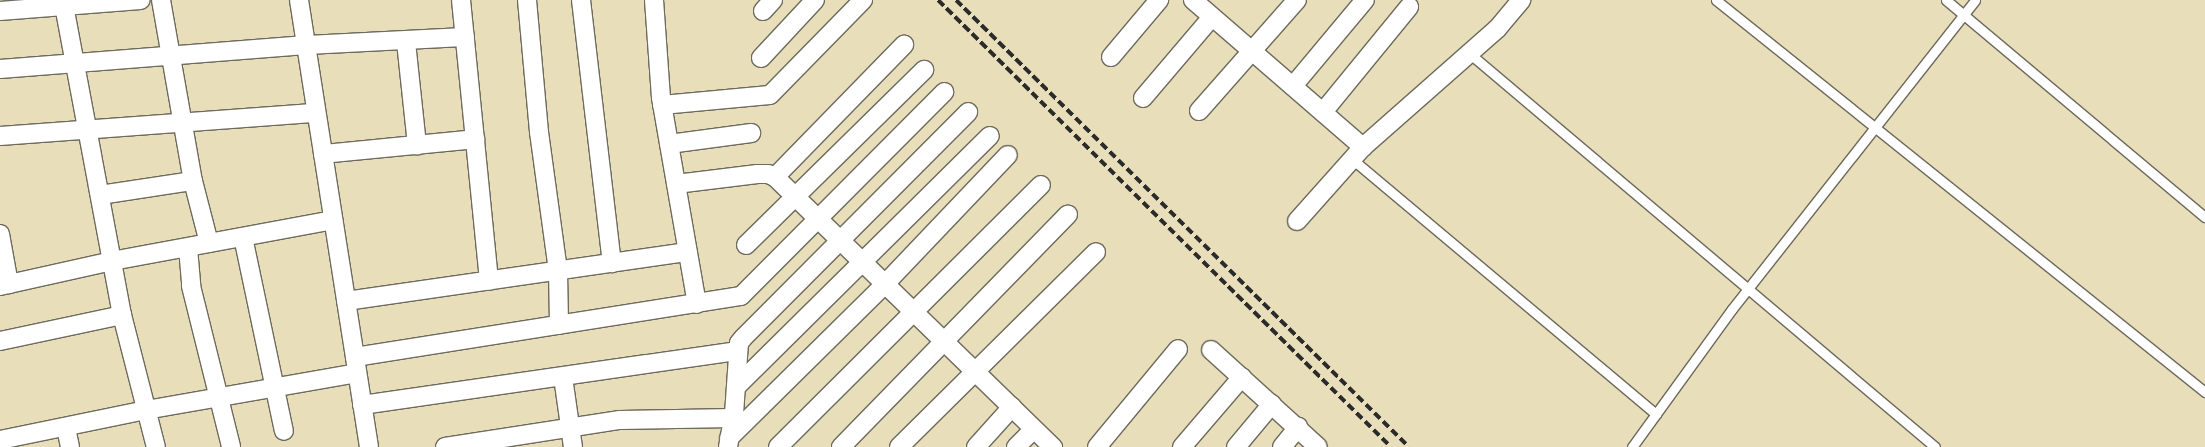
<!DOCTYPE html>
<html>
<head>
<meta charset="utf-8">
<style>
  body { margin:0 }
  #map { position:relative; width:2205px; height:447px; overflow:hidden; background:#e8dfba; font-family:"Libre Caslon Text",serif }
  div>[style] { position:absolute }
  .roads { filter:drop-shadow(1px 0 #6d6a5d) drop-shadow(-1px 0 #6d6a5d) drop-shadow(0 1px #6d6a5d) drop-shadow(0 -1px #6d6a5d) }
  .lane>* { height:9px; margin:-4.5px; padding:0 4.5px; transform-origin:4.5px; border-radius:4.5px; background:#fff }
  .street>* { height:18px; margin:-9px; padding:0 9px; transform-origin:9px; border-radius:9px; background:#fff }
  .rail>* { height:4px; margin-top:-2px; transform-origin:0; background:repeating-linear-gradient(90deg,#2b2b2b 0 8px,transparent 0 12px) }
  span { translate:-50% -50%; white-space:nowrap; text-align:center; line-height:1.15; -webkit-text-stroke:5px #f7f3e8; paint-order:stroke }
</style>
</head>
<body>
<div id="map">
  <div class="roads">
    <div class="lane">
      <i style="left:1716px;top:0;width:627px;rotate:38.72deg"></i>
      <i style="left:1946px;top:0;width:338px;rotate:40deg"></i>
      <i style="left:1469px;top:53px;width:610px;rotate:40.21deg"></i>
      <i style="left:1352px;top:159px;width:397px;rotate:40deg"></i>
      <i style="left:1632px;top:447px;width:170px;rotate:-54.1deg"></i>
      <i style="left:1732px;top:309px;width:393px;rotate:-51.8deg"></i>
    </div>
    <div class="street">
      <i style="left:63px;top:0;width:320px;rotate:79.4deg"></i>
      <i style="left:122px;top:315px;width:136px;rotate:75.6deg"></i>
      <i style="left:161px;top:0;width:184px;rotate:80deg"></i>
      <i style="left:193px;top:181px;width:64px;rotate:75.5deg"></i>
      <i style="left:299px;top:0;width:452px;rotate:81.1deg"></i>
      <i style="left:461px;top:0;width:282px;rotate:84.3deg"></i>
      <i style="left:527px;top:0;width:133px;rotate:84.8deg"></i>
      <i style="left:539px;top:132px;width:140px;rotate:82.2deg"></i>
      <i style="left:558px;top:271px;width:54px;rotate:88.9deg"></i>
      <i style="left:581px;top:0;width:265px;rotate:83.3deg"></i>
      <i style="left:654px;top:0;width:98px;rotate:85.9deg"></i>
      <i style="left:661px;top:98px;width:209px;rotate:80.1deg"></i>
      <i style="left:1193px;top:0;width:225px;rotate:40.9deg"></i>
      <i style="left:0;top:11px;width:141px;rotate:-4.5deg"></i>
      <i style="left:763px;top:11px;width:15px;rotate:-48deg"></i>
      <i style="left:406px;top:42px;width:104px;rotate:83.9deg"></i>
      <i style="left:1111px;top:57px;width:75px;rotate:-49.9deg"></i>
      <i style="left:761px;top:58px;width:79px;rotate:-47deg"></i>
      <i style="left:0;top:69px;width:307px;rotate:-4.5deg"></i>
      <i style="left:306px;top:45px;width:159px;rotate:-2.9deg"></i>
      <i style="left:1293px;top:86px;width:112px;rotate:-50.1deg"></i>
      <i style="left:1143px;top:98px;width:106px;rotate:-49.6deg"></i>
      <i style="left:662px;top:105px;width:108px;rotate:-5.3deg"></i>
      <i style="left:770px;top:95px;width:133px;rotate:-45.6deg"></i>
      <i style="left:1199px;top:111px;width:148px;rotate:-48.6deg"></i>
      <i style="left:1323px;top:112px;width:136px;rotate:-50.7deg"></i>
      <i style="left:0;top:136px;width:317px;rotate:-4.2deg"></i>
      <i style="left:669px;top:144px;width:83px;rotate:-7.6deg"></i>
      <i style="left:323px;top:154px;width:153px;rotate:-5.6deg"></i>
      <i style="left:775px;top:177px;width:185px;rotate:-45.7deg"></i>
      <i style="left:676px;top:184px;width:82px;rotate:-7deg"></i>
      <i style="left:757px;top:174px;width:11px"></i>
      <i style="left:768px;top:174px;width:8px;rotate:23deg"></i>
      <i style="left:775px;top:177px;width:388px;rotate:44.2deg"></i>
      <i style="left:100px;top:195px;width:94px;rotate:-8.6deg"></i>
      <i style="left:1297px;top:221px;width:99px;rotate:-48.3deg"></i>
      <i style="left:1363px;top:147px;width:179px;rotate:-41.4deg"></i>
      <i style="left:1497px;top:29px;width:38px;rotate:-50deg"></i>
      <i style="left:0;top:234px;width:51px;rotate:79.8deg"></i>
      <i style="left:243px;top:237px;width:198px;rotate:78.1deg"></i>
      <i style="left:746px;top:245px;width:250px;rotate:-44.5deg"></i>
      <i style="left:188px;top:248px;width:38px;rotate:85deg"></i>
      <i style="left:191px;top:286px;width:166px;rotate:76deg"></i>
      <i style="left:0;top:286px;width:115px;rotate:-12.6deg"></i>
      <i style="left:112px;top:261px;width:225px;rotate:-10.5deg"></i>
      <i style="left:346px;top:301px;width:345px;rotate:-8.2deg"></i>
      <i style="left:0;top:341px;width:125px;rotate:-12deg"></i>
      <i style="left:1211px;top:350px;width:144px;rotate:42.2deg"></i>
      <i style="left:355px;top:357px;width:391px;rotate:-9deg"></i>
      <i style="left:741px;top:296px;width:288px;rotate:-45.1deg"></i>
      <i style="left:563px;top:377px;width:71px;rotate:81.9deg"></i>
      <i style="left:736px;top:387px;width:357px;rotate:-44.7deg"></i>
      <i style="left:362px;top:405px;width:380px;rotate:-8.2deg"></i>
      <i style="left:66px;top:428px;width:19px;rotate:78deg"></i>
      <i style="left:729px;top:438px;width:219px;rotate:-44.6deg"></i>
      <i style="left:885px;top:284px;width:178px;rotate:-46.4deg"></i>
      <i style="left:0;top:440px;width:149px;rotate:-11.6deg"></i>
      <i style="left:146px;top:410px;width:214px;rotate:-9.9deg"></i>
      <i style="left:445px;top:447px;width:177px;rotate:-8.8deg"></i>
      <i style="left:620px;top:420px;width:113px;rotate:-1deg"></i>
      <i style="left:728px;top:447px;width:34px;rotate:-80deg"></i>
      <i style="left:734px;top:414px;width:71px;rotate:-86deg"></i>
      <i style="left:739px;top:343px;width:6px;rotate:-51deg"></i>
      <i style="left:743px;top:338px;width:319px;rotate:-45.1deg"></i>
      <i style="left:778px;top:447px;width:371px;rotate:-44.9deg"></i>
      <i style="left:841px;top:447px;width:325px;rotate:-45.7deg"></i>
      <i style="left:899px;top:447px;width:277px;rotate:-44.7deg"></i>
      <i style="left:976px;top:447px;width:54px;rotate:-48deg"></i>
      <i style="left:1016px;top:447px;width:25px;rotate:-45deg"></i>
      <i style="left:1097px;top:447px;width:127px;rotate:-50.4deg"></i>
      <i style="left:1182px;top:447px;width:92px;rotate:-49.4deg"></i>
      <i style="left:1236px;top:447px;width:56px;rotate:-50.1deg"></i>
      <i style="left:1282px;top:447px;width:26px;rotate:-51deg"></i>
    </div>
  </div>
  <div class="rail">
    <i style="left:938px;top:0;width:636px;rotate:44.62deg"></i>
    <i style="left:956px;top:0;width:636px;rotate:44.62deg"></i>
  </div>
</div>
</body>
</html>
